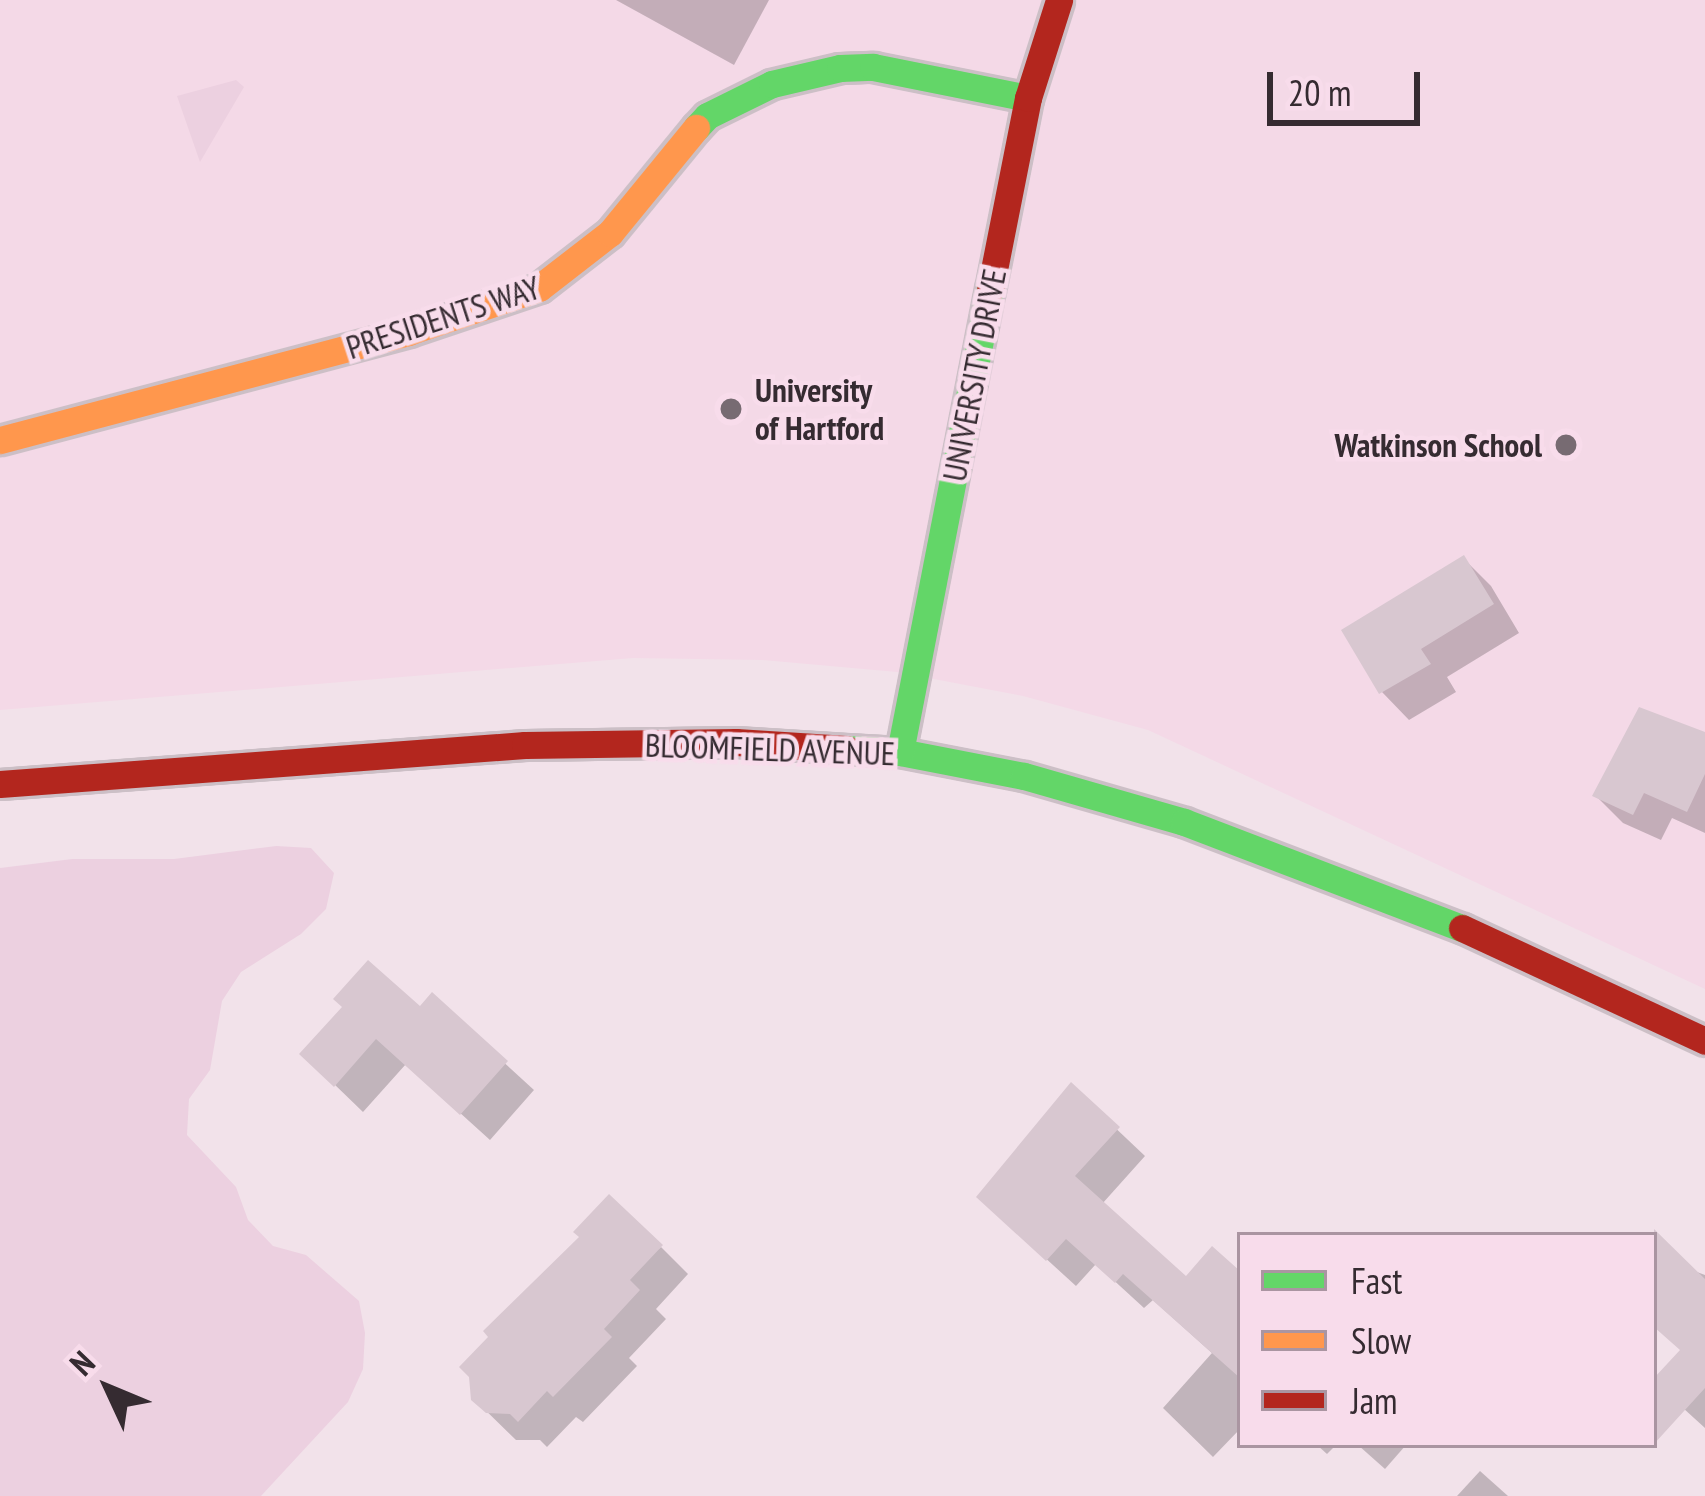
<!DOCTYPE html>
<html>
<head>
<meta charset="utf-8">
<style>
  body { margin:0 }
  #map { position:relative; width:1705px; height:1496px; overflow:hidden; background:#f2e2ea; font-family:"PT Sans Narrow",sans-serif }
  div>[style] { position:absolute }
  .built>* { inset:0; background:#f4d9e7 }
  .green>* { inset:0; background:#ecd0e0 }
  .shadow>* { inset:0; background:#0003 }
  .building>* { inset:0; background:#d8c7d0 }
  .roads { filter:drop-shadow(3px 0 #ccbfc6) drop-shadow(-3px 0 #ccbfc6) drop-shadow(0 3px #ccbfc6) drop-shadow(0 -3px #ccbfc6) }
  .fast>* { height:27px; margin:-13.5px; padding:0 13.5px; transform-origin:13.5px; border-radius:13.5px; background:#63d668 }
  .slow>* { height:27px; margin:-13.5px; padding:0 13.5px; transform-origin:13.5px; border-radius:13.5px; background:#ff974d }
  .jam>* { height:27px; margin:-13.5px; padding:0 13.5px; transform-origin:13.5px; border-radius:13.5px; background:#b3261e }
  .dots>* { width:33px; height:33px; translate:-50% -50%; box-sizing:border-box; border:6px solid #f8dceb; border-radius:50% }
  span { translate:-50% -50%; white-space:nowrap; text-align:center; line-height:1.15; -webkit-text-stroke:9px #f8dceb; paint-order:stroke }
  .street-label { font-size:33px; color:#352b31 }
  .poi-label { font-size:33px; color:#352b31; font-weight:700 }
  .left { translate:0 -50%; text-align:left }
  .right { translate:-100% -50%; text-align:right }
  .legend { position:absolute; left:1237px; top:1232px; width:420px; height:216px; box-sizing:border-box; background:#f8dceb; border:3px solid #aa95a1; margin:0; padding:15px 21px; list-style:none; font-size:36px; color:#352b31 }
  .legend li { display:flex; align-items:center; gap:24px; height:60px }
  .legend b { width:60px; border:3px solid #aa95a1 }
  .north { position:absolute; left:48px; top:1328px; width:120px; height:120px; -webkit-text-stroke:9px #f8dceb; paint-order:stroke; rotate:314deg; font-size:33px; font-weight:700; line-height:48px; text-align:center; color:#352b31 }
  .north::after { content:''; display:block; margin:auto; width:42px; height:54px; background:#352b31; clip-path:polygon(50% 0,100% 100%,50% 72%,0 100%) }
  .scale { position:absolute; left:1267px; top:72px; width:153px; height:54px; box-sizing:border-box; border:6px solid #352b31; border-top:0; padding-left:15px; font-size:36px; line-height:42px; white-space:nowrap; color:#352b31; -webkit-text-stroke:9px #f8dceb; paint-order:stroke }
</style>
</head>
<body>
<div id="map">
  <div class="built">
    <i style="clip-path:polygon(0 0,1705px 0,1705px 989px,1148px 730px,1023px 696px,897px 672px,763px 660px,633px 658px,0 710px)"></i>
  </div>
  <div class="green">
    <i style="clip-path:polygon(236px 80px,244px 87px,200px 162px,177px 96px)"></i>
    <i style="clip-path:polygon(276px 846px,311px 848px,334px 873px,326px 909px,301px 934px,241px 972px,222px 1001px,210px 1070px,189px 1099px,187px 1135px,236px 1187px,248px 1220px,273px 1246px,306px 1255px,359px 1301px,365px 1333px,363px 1369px,348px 1402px,261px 1496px,0 1496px,0 868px,72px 859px,174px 859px)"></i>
  </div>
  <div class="shadow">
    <i style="clip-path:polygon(616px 0,769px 0,734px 65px)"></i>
    <i style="clip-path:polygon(1464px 559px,1491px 586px,1519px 633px,1447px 677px,1456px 692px,1409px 720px,1382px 692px)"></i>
    <i style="clip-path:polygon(1705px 736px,1705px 833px,1672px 818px,1661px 840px,1623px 823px,1595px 795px)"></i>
    <i style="clip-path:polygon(432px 997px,534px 1090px,490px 1140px,406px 1064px,363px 1112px,303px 1054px,420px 1011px)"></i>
    <i style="clip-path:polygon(1071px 1086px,1145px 1156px,1102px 1204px,1186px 1280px,1213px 1250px,1240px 1273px,1240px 1429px,1213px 1457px,1163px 1408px,1212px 1353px,1153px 1300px,1144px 1308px,1096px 1264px,1076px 1286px,1008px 1224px)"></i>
    <i style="clip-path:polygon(661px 1247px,688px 1274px,656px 1309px,666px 1319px,629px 1358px,637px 1366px,583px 1422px,576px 1417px,547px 1447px,540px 1440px,516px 1440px,474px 1399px)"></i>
    <i style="clip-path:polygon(1654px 1256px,1705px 1275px,1705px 1428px,1683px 1408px,1683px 1352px,1654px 1323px)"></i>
    <i style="clip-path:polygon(1317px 1445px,1336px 1445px,1327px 1454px)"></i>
    <i style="clip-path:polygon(1358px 1445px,1406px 1445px,1385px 1469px)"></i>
    <i style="clip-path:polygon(1480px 1471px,1508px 1496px,1457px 1496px)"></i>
  </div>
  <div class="building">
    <i style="clip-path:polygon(1464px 555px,1494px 604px,1421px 649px,1431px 664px,1379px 694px,1341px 630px)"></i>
    <i style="clip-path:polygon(1639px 707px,1705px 732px,1705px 774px,1687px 812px,1644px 793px,1633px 815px,1592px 796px)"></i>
    <i style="clip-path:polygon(368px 960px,420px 1006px,432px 992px,508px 1061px,460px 1115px,376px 1039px,334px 1087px,299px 1054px,342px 1007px,333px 999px)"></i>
    <i style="clip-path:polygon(1071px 1082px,1120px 1127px,1075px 1176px,1186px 1276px,1212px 1246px,1240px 1271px,1240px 1378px,1123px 1274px,1115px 1283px,1066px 1239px,1046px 1261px,976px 1197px)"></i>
    <i style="clip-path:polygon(609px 1194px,663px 1245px,630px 1280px,640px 1290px,604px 1329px,612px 1337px,553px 1397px,547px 1391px,518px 1422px,510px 1414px,486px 1413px,471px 1400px,469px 1377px,459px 1367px,488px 1337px,483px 1331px,579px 1237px,573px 1232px)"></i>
    <i style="clip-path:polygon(1654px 1229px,1705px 1279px,1705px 1388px,1654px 1444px,1654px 1378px,1680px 1350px,1654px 1327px)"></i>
  </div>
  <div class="roads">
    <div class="fast">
      <i style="left:696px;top:128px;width:16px;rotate:-47deg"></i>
      <i style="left:707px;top:116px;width:72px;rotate:-26.2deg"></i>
      <i style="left:772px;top:84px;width:70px;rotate:-13.2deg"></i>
      <i style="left:840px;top:68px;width:33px;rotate:-2deg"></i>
      <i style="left:873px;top:67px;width:158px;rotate:11.3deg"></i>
      <i style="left:847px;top:749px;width:53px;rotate:3.2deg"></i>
      <i style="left:900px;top:752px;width:126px;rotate:11deg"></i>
      <i style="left:1024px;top:776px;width:166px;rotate:16deg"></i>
      <i style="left:1184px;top:822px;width:298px;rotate:20.9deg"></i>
      <i style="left:900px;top:752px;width:471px;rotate:-79deg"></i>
    </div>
    <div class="slow">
      <i style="left:0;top:440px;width:422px;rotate:-14.8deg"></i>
      <i style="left:408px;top:332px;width:138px;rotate:-18.6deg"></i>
      <i style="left:539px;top:288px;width:90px;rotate:-37.8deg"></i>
      <i style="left:610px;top:233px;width:136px;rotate:-50.7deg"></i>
    </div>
    <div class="jam">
      <i style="left:990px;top:290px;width:196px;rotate:-78.8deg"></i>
      <i style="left:1028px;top:98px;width:103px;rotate:-72.4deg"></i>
      <i style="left:0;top:784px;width:526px;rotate:-4.25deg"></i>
      <i style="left:525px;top:745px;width:211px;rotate:-0.8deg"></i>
      <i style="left:736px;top:742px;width:111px;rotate:3.6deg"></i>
      <i style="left:1462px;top:928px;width:268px;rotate:24.9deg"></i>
    </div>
  </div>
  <div class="dots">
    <i style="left:731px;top:409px;background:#776b72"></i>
    <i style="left:1566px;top:445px;background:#776b72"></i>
  </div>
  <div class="street-label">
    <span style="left:443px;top:317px;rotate:-18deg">PRESIDENTS WAY</span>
    <span style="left:974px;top:375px;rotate:-79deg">UNIVERSITY DRIVE</span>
    <span style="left:770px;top:749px;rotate:2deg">BLOOMFIELD AVENUE</span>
  </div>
  <div class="poi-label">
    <span class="left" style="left:755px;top:409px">University<br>of Hartford</span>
    <span class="right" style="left:1542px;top:445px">Watkinson School</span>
  </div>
  <ul class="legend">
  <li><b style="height:15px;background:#63d668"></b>Fast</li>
  <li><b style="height:15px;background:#ff974d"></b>Slow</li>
  <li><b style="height:15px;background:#b3261e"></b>Jam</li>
  </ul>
  <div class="north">N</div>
  <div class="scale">20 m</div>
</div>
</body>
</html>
